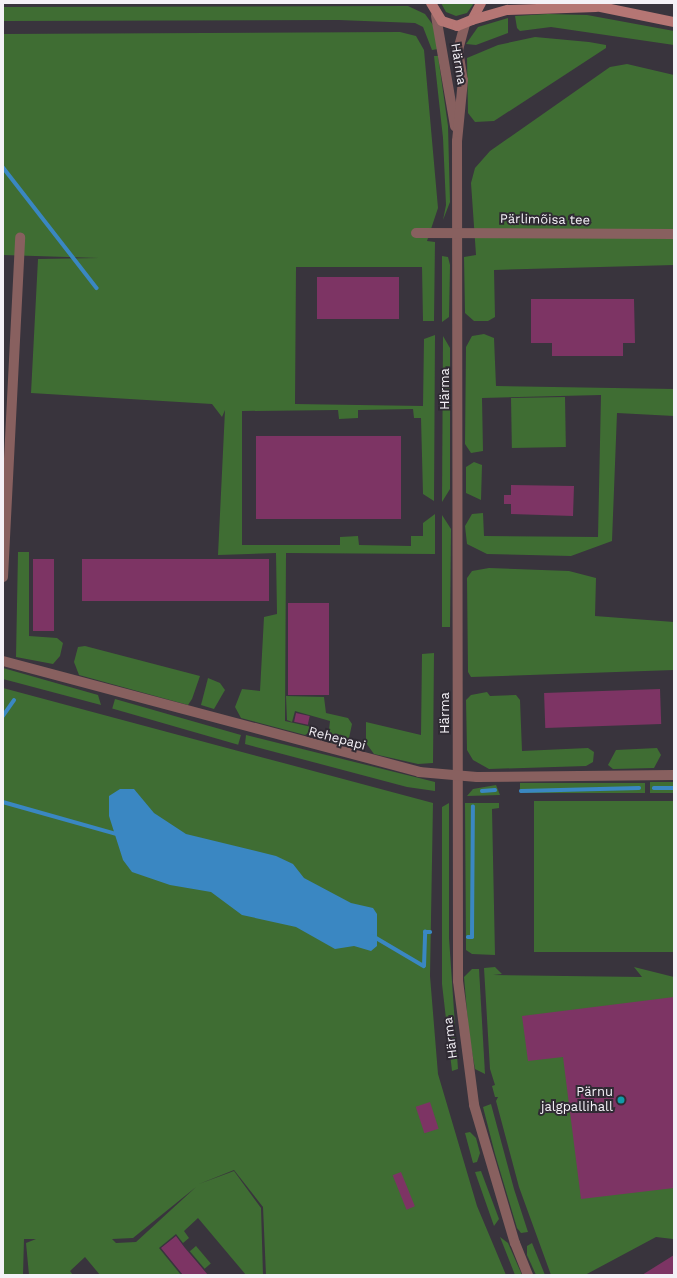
<!DOCTYPE html>
<html>
<head>
<meta charset="utf-8">
<style>
  body { margin:0 }
  #map { position:relative; width:677px; height:1278px; overflow:hidden; background:#39343d; font-family:"Work Sans",sans-serif }
  div>[style] { position:absolute }
  .green>* { inset:0; background:#3f6d33; transform-origin:0 0 }
  .water>* { inset:0; background:#3a87c2 }
  .stream>* { height:3.5px; margin:-1.75px; padding:0 1.75px; transform-origin:1.75px; border-radius:1.75px; background:#3a87c2 }
  .building>* { inset:0; background:#7d3464; transform-origin:0 0 }
  .street>* { height:10px; margin:-5px; padding:0 5px; transform-origin:5px; border-radius:5px; background:#88605f }
  .secondary>* { height:10px; margin:-5px; padding:0 5px; transform-origin:5px; border-radius:5px; background:#b57674 }
  .dots>* { width:11px; height:11px; translate:-50% -50%; box-sizing:border-box; border:2px solid #2f2a33; border-radius:50% }
  span { translate:-50% -50%; white-space:nowrap; text-align:center; line-height:1.15; -webkit-text-stroke:4px #2f2a33; paint-order:stroke }
  .street-label { font-size:13px; color:#f4f1f7 }
  .poi-label { font-size:13px; color:#f4f1f7 }
  .right { translate:-100% -50%; text-align:right }
  .frame { position:absolute; inset:0; border:4px solid #f4f1f7; pointer-events:none }
</style>
</head>
<body>
<div id="map">
  <div class="green">
    <i style="clip-path:polygon(441px 3px,474px 3px,467px 13px,456px 16px,446px 12px)"></i>
    <i style="clip-path:polygon(408px 6px,425px 14px,433px 25px,438px 49px,432px 50px,423px 27px,415px 23px,339px 20px,3px 21px,3px 7px)"></i>
    <i style="clip-path:polygon(548px 14px,587px 15px,674px 31px,674px 45px,551px 27px,520px 31px,517px 28px,515px 16px)"></i>
    <i style="clip-path:polygon(508px 18px,508px 33px,476px 45px,466px 44px,478px 27px)"></i>
    <i style="clip-path:polygon(400px 32px,416px 36px,424px 50px,438px 208px,427px 241px,435px 242px,434px 321px,423px 321px,422px 267px,296px 267px,295px 404px,423px 406px,424px 339px,435px 335px,434px 501px,423px 494px,421px 418px,414px 418px,413px 409px,358px 410px,358px 418px,339px 419px,338px 410px,242px 411px,242px 545px,340px 545px,340px 537px,358px 536px,359px 545px,411px 546px,411px 536px,423px 536px,423px 523px,435px 514px,435px 554px,286px 553px,285px 721px,316px 728px,305px 735px,241px 718px,235px 707px,242px 689px,260px 691px,264px 617px,277px 614px,276px 553px,218px 555px,225px 410px,222px 417px,212px 404px,31px 393px,38px 259px,99px 258px,3px 255px,3px 34px)"></i>
    <i style="clip-path:polygon(535px 37px,589px 42px,606px 45px,606px 48px,494px 121px,475px 122px,468px 113px,467px 58px,498px 45px)"></i>
    <i style="clip-path:polygon(434px 56px,438px 56px,448px 126px,450px 202px,443px 220px,446px 205px,443px 138px)"></i>
    <i style="clip-path:polygon(627px 64px,674px 75px,674px 265px,494px 270px,495px 317px,488px 321px,474px 321px,465px 313px,464px 257px,476px 255px,471px 183px,475px 168px,490px 151px,610px 67px)"></i>
    <i style="clip-path:polygon(442px 256px,448px 257px,450px 265px,449px 317px,442px 322px)"></i>
    <i style="clip-path:polygon(484px 334px,494px 338px,496px 386px,674px 389px,674px 416px,617px 413px,612px 541px,571px 556px,487px 554px,467px 544px,465px 526px,472px 514px,483px 513px,484px 536px,598px 537px,601px 395px,482px 398px,483px 451px,471px 453px,465px 444px,466px 347px,472px 336px)"></i>
    <i style="clip-path:polygon(443px 336px,450px 348px,450px 489px,442px 502px)"></i>
    <i style="left:565px;top:397px;width:50px;height:54px;rotate:89deg"></i>
    <i style="clip-path:polygon(474px 462px,482px 465px,481px 500px,466px 493px,466px 467px)"></i>
    <i style="clip-path:polygon(442px 515px,451px 529px,450px 627px,442px 627px)"></i>
    <i style="clip-path:polygon(18px 552px,29px 552px,29px 636px,57px 638px,63px 643px,60px 656px,53px 664px,16px 657px)"></i>
    <i style="clip-path:polygon(489px 568px,569px 571px,596px 578px,595px 616px,674px 622px,674px 670px,471px 677px,468px 672px,467px 578px,472px 571px)"></i>
    <i style="clip-path:polygon(85px 646px,200px 676px,192px 699px,188px 705px,79px 675px,74px 662px,78px 647px)"></i>
    <i style="clip-path:polygon(434px 653px,433px 763px,418px 764px,374px 754px,366px 743px,366px 722px,421px 735px,422px 654px)"></i>
    <i style="clip-path:polygon(3px 668px,98px 695px,101px 705px,3px 679px)"></i>
    <i style="clip-path:polygon(208px 678px,220px 683px,225px 690px,214px 709px,201px 705px)"></i>
    <i style="clip-path:polygon(evenodd,3px 688px,433px 803px,430px 976px,438px 1074px,477px 1206px,506px 1275px,266px 1275px,263px 1207px,234px 1170px,199px 1184px,234px 1171px,261px 1208px,263px 1275px,246px 1275px,198px 1218px,184px 1231px,189px 1238px,183px 1243px,176px 1234px,159px 1248px,181px 1275px,100px 1275px,85px 1257px,70px 1271px,73px 1275px,29px 1275px,26px 1243px,36px 1239px,24px 1239px,23px 1275px,3px 1275px,3px 688px,196px 1187px,136px 1242px,116px 1243px,112px 1239px,133px 1238px,196px 1187px)"></i>
    <i style="clip-path:polygon(487px 692px,490px 696px,516px 695px,520px 700px,522px 751px,588px 748px,594px 752px,593px 762px,586px 766px,489px 769px,473px 760px,467px 750px,466px 700px,471px 695px)"></i>
    <i style="clip-path:polygon(286px 696px,324px 697px,326px 713px,348px 718px,352px 724px,349px 738px,341px 745px,331px 743px,328px 739px,330px 721px,295px 711px,292px 722px,287px 720px)"></i>
    <i style="left:115px;top:699px;width:131px;height:10px;rotate:16deg"></i>
    <i style="clip-path:polygon(246px 735px,435px 782px,435px 791px,407px 787px,245px 744px)"></i>
    <i style="clip-path:polygon(657px 748px,661px 755px,654px 768px,613px 769px,608px 765px,616px 750px)"></i>
    <i style="left:674px;top:782px;width:11px;height:24px;rotate:90deg"></i>
    <i style="left:645px;top:783px;width:10px;height:125px;rotate:90deg"></i>
    <i style="clip-path:polygon(496px 785px,500px 795px,467px 796px,473px 789px)"></i>
    <i style="left:674px;top:801px;width:151px;height:140px;rotate:90deg"></i>
    <i style="clip-path:polygon(449px 803px,449px 938px,458px 1069px,452px 1071px,442px 984px,442px 807px)"></i>
    <i style="clip-path:polygon(465px 803px,499px 803px,499px 808px,492px 809px,495px 955px,472px 954px,466px 950px)"></i>
    <i style="clip-path:polygon(495px 967px,502px 974px,493px 975px,642px 977px,634px 967px,674px 977px,673px 1239px,656px 1237px,585px 1275px,551px 1275px,519px 1187px,496px 1101px,498px 1097px,495px 1097px,492px 1086px,495px 1085px,490px 1069px,484px 968px)"></i>
    <i style="clip-path:polygon(472px 969px,479px 969px,485px 1074px,475px 1069px,469px 1035px,464px 977px)"></i>
    <i style="clip-path:polygon(491px 1104px,514px 1189px,528px 1232px,521px 1233px,517px 1228px,495px 1154px,483px 1107px)"></i>
    <i style="clip-path:polygon(470px 1132px,476px 1138px,480px 1153px,477px 1162px,473px 1163px,465px 1133px)"></i>
    <i style="clip-path:polygon(481px 1171px,499px 1219px,494px 1226px,475px 1172px)"></i>
    <i style="clip-path:polygon(500px 1237px,508px 1243px,522px 1275px,515px 1275px)"></i>
    <i style="clip-path:polygon(532px 1243px,545px 1275px,536px 1275px,527px 1255px,527px 1246px)"></i>
    <i style="left:196px;top:1246px;width:23px;height:8px;rotate:50deg"></i>
  </div>
  <div class="water">
    <i style="clip-path:polygon(120px 789px,134px 789px,154px 813px,186px 834px,276px 856px,293px 864px,304px 878px,351px 903px,373px 908px,377px 914px,377px 946px,371px 951px,354px 946px,335px 949px,296px 927px,242px 915px,211px 892px,170px 885px,132px 872px,123px 860px,109px 816px,109px 796px)"></i>
  </div>
  <div class="stream">
    <i style="left:3px;top:167px;width:153px;rotate:52.2deg"></i>
    <i style="left:3px;top:716px;width:19px;rotate:-55deg"></i>
    <i style="left:654px;top:788px;width:20px"></i>
    <i style="left:482px;top:791px;width:13px;rotate:-4deg"></i>
    <i style="left:521px;top:791px;width:118px;rotate:-1.5deg"></i>
    <i style="left:3px;top:802px;width:118px;rotate:15.7deg"></i>
    <i style="left:373px;top:936px;width:59px;rotate:30.5deg"></i>
    <i style="left:424px;top:966px;width:34px;rotate:-88deg"></i>
    <i style="left:425px;top:932px;width:5px"></i>
    <i style="left:468px;top:937px;width:4px"></i>
    <i style="left:472px;top:937px;width:130px;rotate:-89.6deg"></i>
  </div>
  <div class="building">
    <i style="left:399px;top:277px;width:42px;height:82px;rotate:90deg"></i>
    <i style="clip-path:polygon(531px 299px,634px 299px,635px 343px,623px 343px,623px 356px,552px 356px,552px 343px,531px 343px)"></i>
    <i style="left:256px;top:436px;width:145px;height:83px"></i>
    <i style="clip-path:polygon(511px 485px,574px 486px,573px 516px,511px 514px,511px 504px,504px 504px,504px 495px,511px 495px)"></i>
    <i style="left:33px;top:559px;width:21px;height:72px"></i>
    <i style="left:269px;top:559px;width:42px;height:187px;rotate:90deg"></i>
    <i style="left:288px;top:603px;width:41px;height:92px"></i>
    <i style="left:660px;top:689px;width:35px;height:116px;rotate:88deg"></i>
    <i style="left:296px;top:713px;width:14px;height:9px;rotate:12deg"></i>
    <i style="clip-path:polygon(674px 997px,674px 1188px,581px 1199px,563px 1057px,528px 1061px,522px 1016px)"></i>
    <i style="left:430px;top:1102px;width:28px;height:15px;rotate:72deg"></i>
    <i style="left:401px;top:1172px;width:37px;height:9px;rotate:68deg"></i>
    <i style="clip-path:polygon(176px 1236px,185px 1248px,208px 1275px,183px 1275px,161px 1248px)"></i>
    <i style="clip-path:polygon(674px 1255px,674px 1275px,642px 1275px)"></i>
  </div>
  <div class="street">
    <i style="left:436px;top:16px;width:112px;rotate:80.2deg"></i>
    <i style="left:465px;top:24px;width:27px;rotate:105deg"></i>
    <i style="left:458px;top:50px;width:30px;rotate:81deg"></i>
    <i style="left:463px;top:80px;width:61px;rotate:95.6deg"></i>
    <i style="left:457px;top:141px;width:840px;rotate:89.93deg"></i>
    <i style="left:458px;top:981px;width:125px;rotate:82.6deg"></i>
    <i style="left:474px;top:1105px;width:144px;rotate:73.5deg"></i>
    <i style="left:515px;top:1243px;width:35px;rotate:68deg"></i>
    <i style="left:416px;top:233px;width:258px;rotate:0.2deg"></i>
    <i style="left:3px;top:577px;width:340px;rotate:-87.1deg"></i>
    <i style="left:3px;top:661px;width:431px;rotate:14.9deg"></i>
    <i style="left:419px;top:772px;width:58px;rotate:4.9deg"></i>
    <i style="left:477px;top:777px;width:197px;rotate:-0.6deg"></i>
  </div>
  <div class="secondary">
    <i style="left:431px;top:3px;width:21px;rotate:59deg"></i>
    <i style="left:442px;top:21px;width:16px;rotate:18deg"></i>
    <i style="left:457px;top:26px;width:16px;rotate:-22deg"></i>
    <i style="left:472px;top:20px;width:19px;rotate:-62deg"></i>
    <i style="left:591px;top:5px;width:85px;rotate:11.6deg"></i>
    <i style="left:472px;top:20px;width:37px;rotate:-16deg"></i>
    <i style="left:508px;top:10px;width:88px;rotate:-2deg"></i>
  </div>
  <div class="dots">
    <i style="left:621px;top:1100px;background:#0f9aa8"></i>
  </div>
  <div class="street-label">
    <span style="left:458px;top:64px;rotate:81deg">Härma</span>
    <span style="left:545px;top:220px;rotate:1deg">Pärlimõisa tee</span>
    <span style="left:445px;top:389px;rotate:-90deg">Härma</span>
    <span style="left:445px;top:713px;rotate:-90deg">Härma</span>
    <span style="left:337px;top:739px;rotate:15deg">Rehepapi</span>
    <span style="left:451px;top:1038px;rotate:-97deg">Härma</span>
  </div>
  <div class="poi-label">
    <span class="right" style="left:613px;top:1100px">Pärnu<br>jalgpallihall</span>
  </div>
  <div class="frame"></div>
</div>
</body>
</html>
